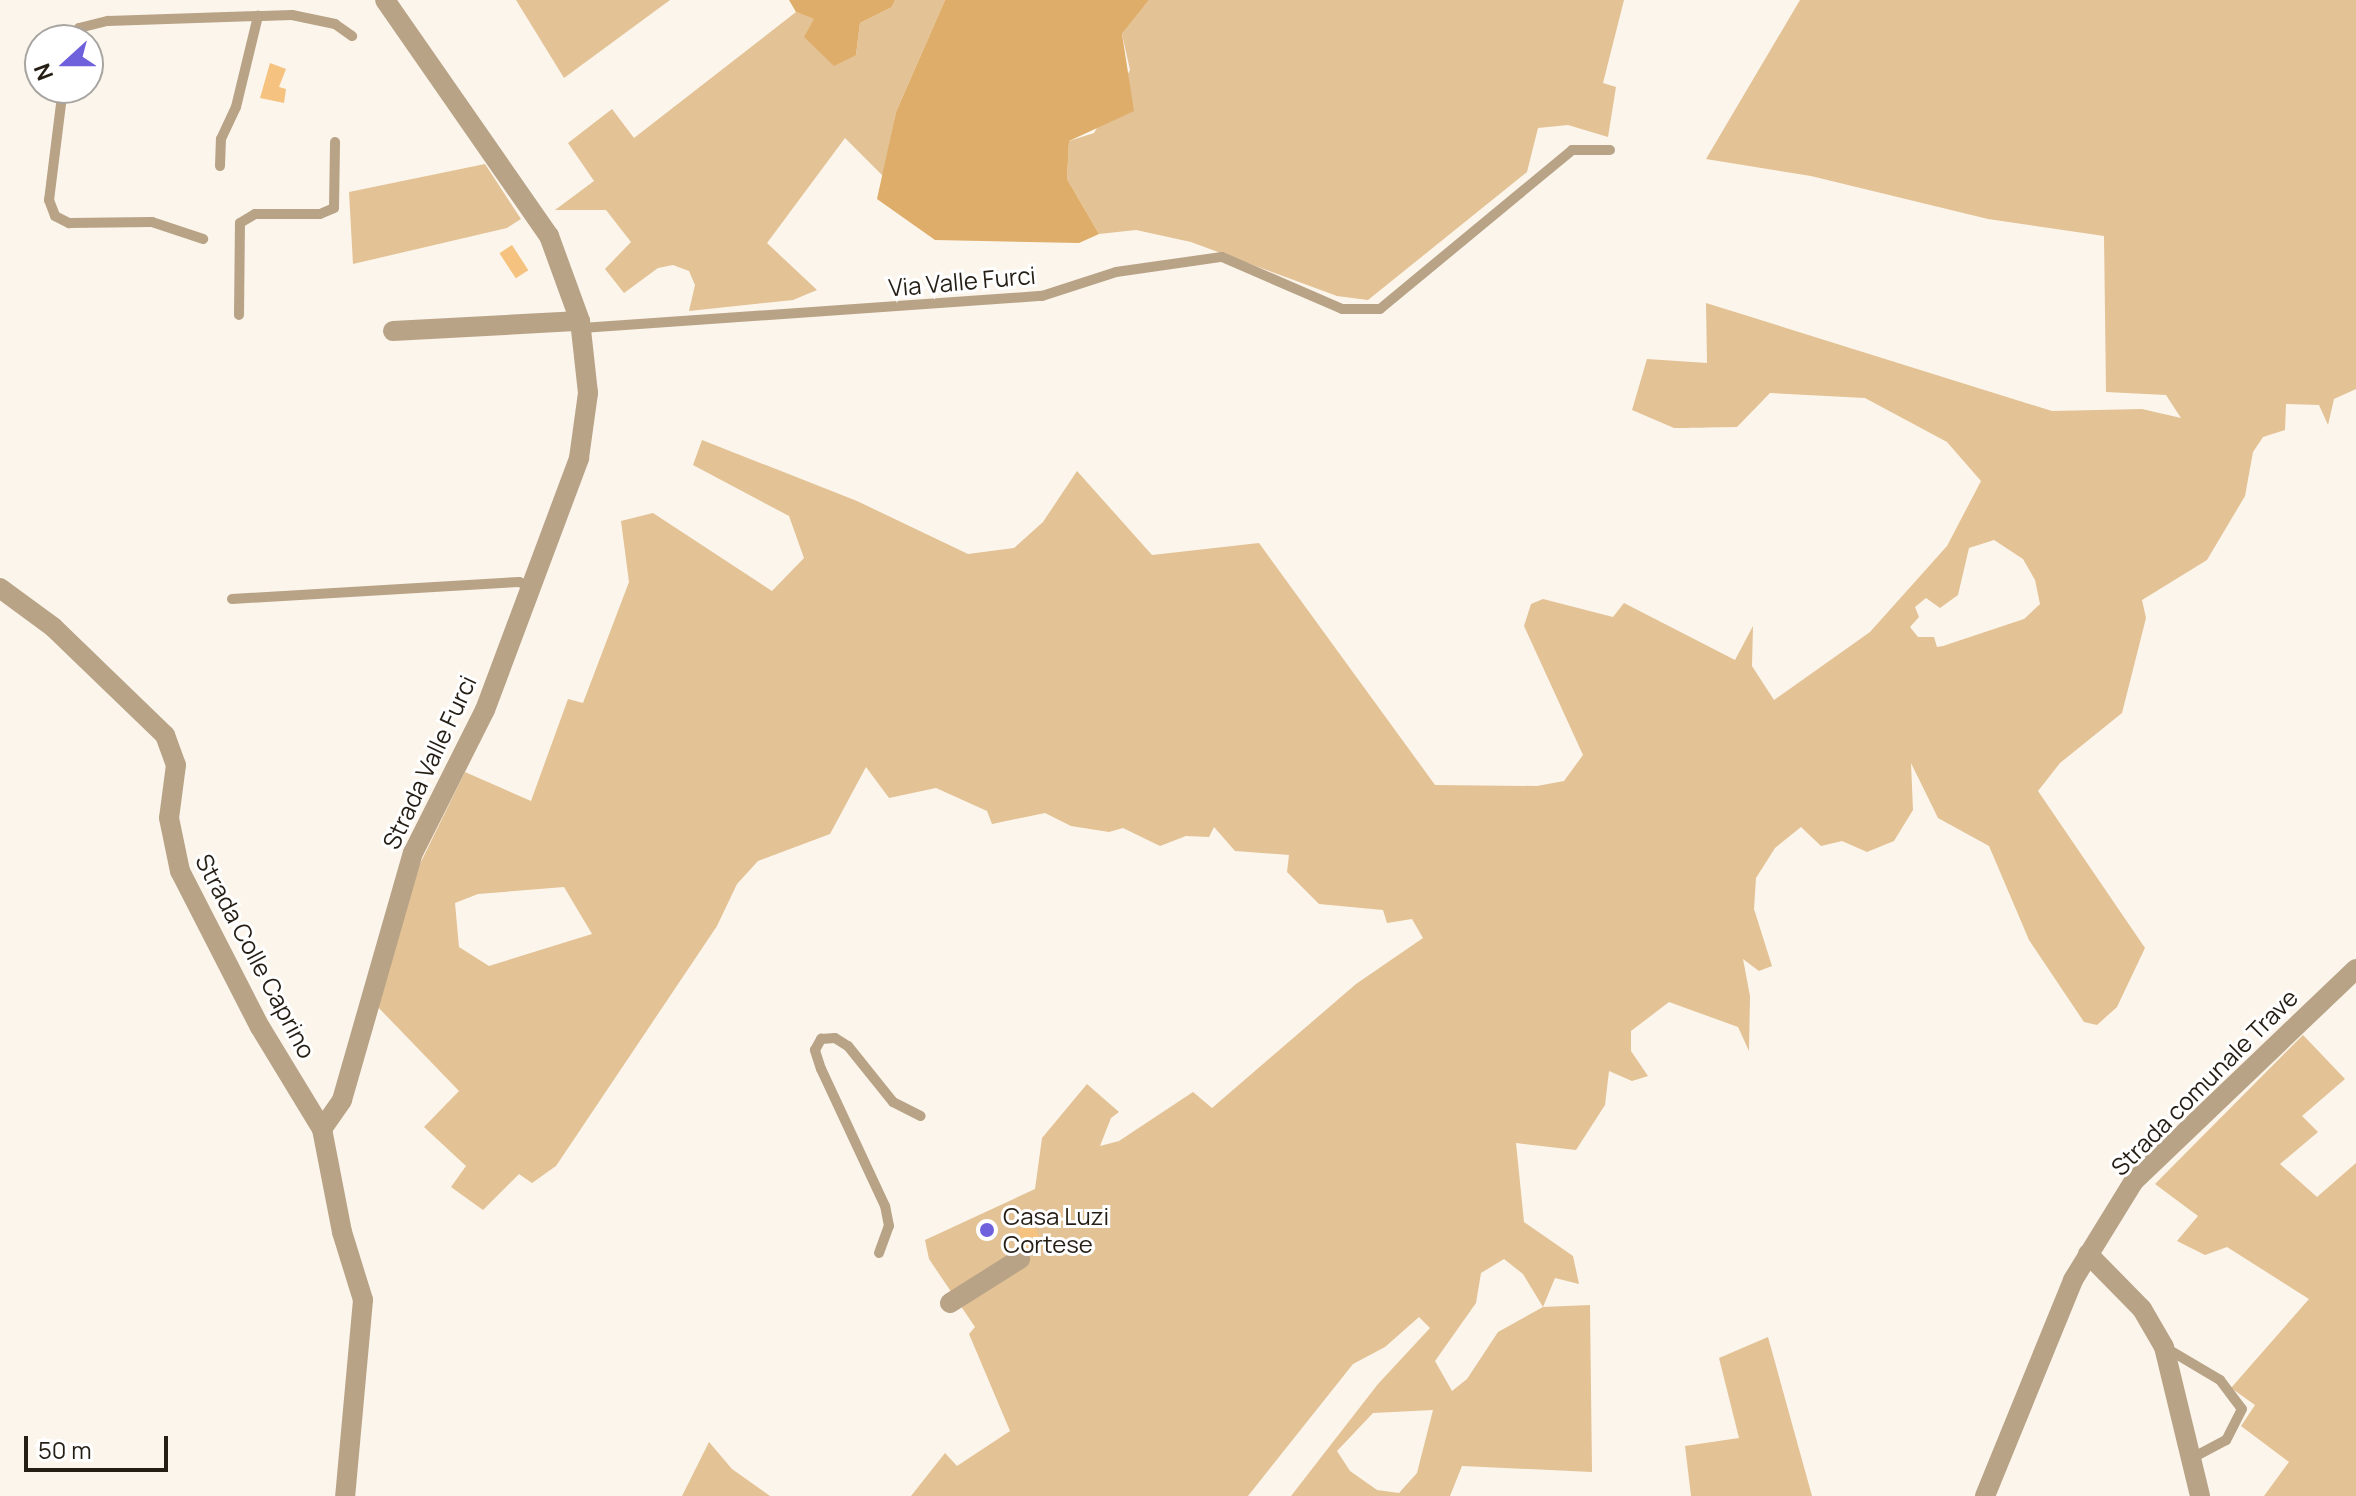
<!DOCTYPE html>
<html>
<head>
<meta charset="utf-8">
<style>
  body { margin:0 }
  #map { position:relative; width:2356px; height:1496px; overflow:hidden; background:#fcf5eb; font-family:Manrope,sans-serif }
  div>[style] { position:absolute }
  .green>* { inset:0; background:#e3c295 }
  .forest>* { inset:0; background:#dead6a }
  .water>* { inset:0; background:#f5c37f; transform-origin:0 0 }
  .service>* { height:10px; margin:-5px; padding:0 5px; transform-origin:5px; border-radius:5px; background:#b8a387 }
  .minor>* { height:20px; margin:-10px; padding:0 10px; transform-origin:10px; border-radius:10px; background:#b8a387 }
  .dots>* { width:22px; height:22px; translate:-50% -50%; box-sizing:border-box; border:4px solid #fff; border-radius:50% }
  span { translate:-50% -50%; white-space:nowrap; text-align:center; line-height:1.15; -webkit-text-stroke:6px #fff; paint-order:stroke }
  .street-label { font-size:24px; color:#251e15 }
  .poi-label { font-size:24px; color:#251e15 }
  .left { translate:0 -50%; text-align:left }
  .north { position:absolute; left:24px; top:24px; width:80px; height:80px; box-sizing:border-box; background:#fff; border:2px solid #a8a5a1; border-radius:50%; rotate:249deg; font-size:22px; font-weight:700; line-height:32px; text-align:center; color:#251e15 }
  .north::after { content:''; display:block; margin:auto; width:28px; height:36px; background:#6f61db; clip-path:polygon(50% 0,100% 100%,50% 72%,0 100%) }
  .scale { position:absolute; left:24px; top:1436px; width:144px; height:36px; box-sizing:border-box; border:4px solid #251e15; border-top:0; padding-left:10px; font-size:24px; line-height:28px; white-space:nowrap; color:#251e15; -webkit-text-stroke:6px #fff; paint-order:stroke }
</style>
</head>
<body>
<div id="map">
  <div class="green">
    <i style="clip-path:polygon(516px 0,670px 0,564px 78px)"></i>
    <i style="clip-path:polygon(895px 0,945px 0,896px 112px,883px 176px,845px 138px,767px 243px,817px 290px,793px 300px,689px 311px,695px 285px,689px 271px,673px 265px,658px 268px,624px 293px,605px 269px,631px 242px,606px 210px,555px 210px,594px 181px,568px 143px,612px 109px,634px 138px,796px 12px,815px 19px,856px 55px,860px 23px,892px 7px)"></i>
    <i style="clip-path:polygon(1149px 0,1624px 0,1603px 83px,1616px 87px,1608px 137px,1568px 125px,1538px 128px,1527px 172px,1368px 300px,1337px 296px,1191px 242px,1136px 230px,1099px 234px,1067px 179px,1069px 141px,1094px 133px,1130px 70px,1122px 34px)"></i>
    <i style="clip-path:polygon(evenodd,1800px 0,2356px 0,2356px 389px,2334px 399px,2328px 425px,2319px 405px,2286px 404px,2285px 430px,2263px 437px,2253px 452px,2245px 496px,2207px 560px,2142px 600px,2146px 618px,2122px 713px,2060px 763px,2038px 791px,2145px 948px,2117px 1007px,2097px 1025px,2084px 1022px,2029px 940px,1989px 846px,1938px 818px,1911px 763px,1913px 810px,1894px 841px,1867px 852px,1842px 841px,1821px 846px,1801px 827px,1775px 848px,1756px 878px,1754px 909px,1772px 966px,1759px 971px,1743px 959px,1750px 996px,1749px 1051px,1738px 1027px,1669px 1002px,1631px 1031px,1631px 1051px,1648px 1076px,1632px 1081px,1609px 1071px,1605px 1105px,1576px 1150px,1516px 1143px,1524px 1222px,1573px 1256px,1579px 1284px,1555px 1278px,1543px 1307px,1590px 1305px,1592px 1472px,1462px 1466px,1450px 1496px,1291px 1496px,1378px 1384px,1430px 1328px,1419px 1317px,1385px 1347px,1353px 1364px,1248px 1496px,911px 1496px,945px 1453px,957px 1466px,1010px 1431px,969px 1334px,975px 1327px,929px 1259px,925px 1240px,1035px 1189px,1042px 1138px,1087px 1084px,1119px 1112px,1111px 1118px,1100px 1146px,1119px 1141px,1193px 1092px,1212px 1108px,1356px 984px,1423px 938px,1412px 919px,1387px 923px,1383px 910px,1319px 904px,1287px 872px,1289px 855px,1235px 851px,1214px 827px,1209px 837px,1186px 836px,1160px 846px,1123px 828px,1109px 832px,1071px 826px,1045px 813px,992px 824px,987px 811px,936px 788px,889px 798px,866px 767px,830px 834px,758px 861px,737px 884px,717px 926px,556px 1166px,532px 1183px,519px 1174px,483px 1210px,451px 1187px,466px 1166px,424px 1127px,459px 1091px,375px 1004px,416px 872px,465px 772px,531px 801px,568px 699px,583px 703px,629px 582px,621px 521px,653px 513px,772px 591px,804px 558px,789px 516px,693px 465px,702px 440px,857px 501px,968px 554px,1014px 548px,1043px 522px,1077px 471px,1152px 555px,1259px 543px,1435px 785px,1537px 786px,1564px 781px,1583px 755px,1524px 626px,1531px 604px,1543px 599px,1613px 617px,1624px 603px,1735px 660px,1753px 626px,1752px 666px,1774px 700px,1870px 632px,1947px 546px,1981px 481px,1947px 442px,1865px 398px,1770px 393px,1737px 427px,1674px 428px,1632px 410px,1647px 359px,1707px 363px,1706px 303px,2052px 411px,2142px 409px,2181px 418px,2166px 395px,2106px 392px,2104px 236px,1988px 219px,1811px 176px,1706px 159px,1800px 0,1994px 540px,2023px 559px,2035px 580px,2040px 604px,2024px 619px,1943px 646px,1937px 647px,1934px 637px,1918px 637px,1910px 627px,1919px 617px,1915px 607px,1926px 598px,1940px 608px,1958px 595px,1969px 548px,1994px 540px,1800px 0,564px 887px,592px 934px,489px 966px,459px 947px,455px 903px,478px 894px,564px 887px,1800px 0,1504px 1259px,1523px 1274px,1543px 1307px,1498px 1332px,1467px 1379px,1452px 1391px,1435px 1361px,1476px 1303px,1481px 1273px,1504px 1259px,1800px 0,1433px 1410px,1417px 1473px,1399px 1493px,1377px 1490px,1350px 1471px,1337px 1451px,1373px 1413px,1433px 1410px)"></i>
    <i style="clip-path:polygon(485px 164px,521px 219px,507px 228px,353px 264px,349px 192px)"></i>
    <i style="clip-path:polygon(2303px 1035px,2345px 1079px,2302px 1116px,2318px 1132px,2280px 1164px,2317px 1197px,2356px 1163px,2356px 1496px,2264px 1496px,2289px 1462px,2241px 1426px,2255px 1405px,2231px 1388px,2309px 1299px,2227px 1247px,2205px 1255px,2177px 1241px,2198px 1216px,2155px 1184px)"></i>
    <i style="clip-path:polygon(1768px 1337px,1812px 1496px,1691px 1496px,1685px 1446px,1739px 1438px,1719px 1358px)"></i>
    <i style="clip-path:polygon(709px 1442px,732px 1469px,770px 1496px,682px 1496px)"></i>
  </div>
  <div class="forest">
    <i style="clip-path:polygon(789px 0,895px 0,892px 7px,860px 23px,856px 55px,834px 66px,804px 37px,814px 19px,796px 12px)"></i>
    <i style="clip-path:polygon(945px 0,1149px 0,1122px 34px,1134px 111px,1069px 141px,1067px 179px,1099px 234px,1079px 243px,935px 240px,877px 199px,896px 112px)"></i>
  </div>
  <div class="water">
    <i style="clip-path:polygon(270px 63px,286px 69px,279px 87px,286px 89px,284px 103px,260px 98px)"></i>
    <i style="left:512px;top:245px;width:30px;height:15px;rotate:57deg"></i>
    <i style="left:1033px;top:1223px;width:25px;height:17px;rotate:67deg"></i>
  </div>
  <div class="service">
    <i style="left:70px;top:40px;width:15px;rotate:-53deg"></i>
    <i style="left:79px;top:28px;width:30px;rotate:-14deg"></i>
    <i style="left:108px;top:21px;width:184px;rotate:-1.9deg"></i>
    <i style="left:292px;top:15px;width:44px;rotate:11.8deg"></i>
    <i style="left:335px;top:24px;width:21px;rotate:35deg"></i>
    <i style="left:63px;top:88px;width:113px;rotate:97.1deg"></i>
    <i style="left:49px;top:200px;width:17px;rotate:69deg"></i>
    <i style="left:55px;top:216px;width:16px;rotate:27deg"></i>
    <i style="left:69px;top:223px;width:83px;rotate:-0.7deg"></i>
    <i style="left:152px;top:222px;width:54px;rotate:18.4deg"></i>
    <i style="left:220px;top:166px;width:27px;rotate:-88deg"></i>
    <i style="left:221px;top:139px;width:35px;rotate:-65deg"></i>
    <i style="left:236px;top:107px;width:94px;rotate:-76.4deg"></i>
    <i style="left:239px;top:315px;width:92px;rotate:-89.4deg"></i>
    <i style="left:240px;top:223px;width:17px;rotate:-31deg"></i>
    <i style="left:255px;top:214px;width:65px"></i>
    <i style="left:320px;top:214px;width:15px;rotate:-23deg"></i>
    <i style="left:334px;top:208px;width:66px;rotate:-89.1deg"></i>
    <i style="left:582px;top:328px;width:461px;rotate:-4deg"></i>
    <i style="left:1042px;top:296px;width:78px;rotate:-18deg"></i>
    <i style="left:1116px;top:272px;width:107px;rotate:-8.1deg"></i>
    <i style="left:1222px;top:257px;width:131px;rotate:23.4deg"></i>
    <i style="left:1342px;top:309px;width:38px"></i>
    <i style="left:1380px;top:309px;width:249px;rotate:-39.6deg"></i>
    <i style="left:1572px;top:150px;width:38px"></i>
    <i style="left:232px;top:599px;width:288px;rotate:-3.4deg"></i>
    <i style="left:519px;top:582px;width:13px;rotate:23deg"></i>
    <i style="left:879px;top:1253px;width:29px;rotate:-70deg"></i>
    <i style="left:889px;top:1226px;width:20px;rotate:-101deg"></i>
    <i style="left:885px;top:1206px;width:151px;rotate:-115deg"></i>
    <i style="left:821px;top:1069px;width:20px;rotate:-108deg"></i>
    <i style="left:815px;top:1050px;width:13px;rotate:-61deg"></i>
    <i style="left:821px;top:1039px;width:14px;rotate:-4deg"></i>
    <i style="left:835px;top:1038px;width:15px;rotate:32deg"></i>
    <i style="left:848px;top:1046px;width:72px;rotate:51.2deg"></i>
    <i style="left:893px;top:1102px;width:31px;rotate:27deg"></i>
    <i style="left:2166px;top:1348px;width:63px;rotate:30.7deg"></i>
    <i style="left:2220px;top:1380px;width:36px;rotate:53deg"></i>
    <i style="left:2242px;top:1409px;width:35px;rotate:117deg"></i>
    <i style="left:2226px;top:1440px;width:40px;rotate:152deg"></i>
  </div>
  <div class="minor">
    <i style="left:393px;top:331px;width:187px;rotate:-3.1deg"></i>
    <i style="left:0;top:588px;width:66px;rotate:36.3deg"></i>
    <i style="left:53px;top:627px;width:156px;rotate:44deg"></i>
    <i style="left:165px;top:735px;width:32px;rotate:70deg"></i>
    <i style="left:176px;top:765px;width:53px;rotate:97.5deg"></i>
    <i style="left:169px;top:818px;width:54px;rotate:78.3deg"></i>
    <i style="left:180px;top:871px;width:175px;rotate:62.9deg"></i>
    <i style="left:260px;top:1027px;width:119px;rotate:58.7deg"></i>
    <i style="left:322px;top:1129px;width:105px;rotate:79deg"></i>
    <i style="left:342px;top:1232px;width:71px;rotate:72.8deg"></i>
    <i style="left:363px;top:1300px;width:197px;rotate:95.2deg"></i>
    <i style="left:322px;top:1129px;width:35px;rotate:-55deg"></i>
    <i style="left:342px;top:1100px;width:257px;rotate:-74deg"></i>
    <i style="left:413px;top:853px;width:160px;rotate:-63.3deg"></i>
    <i style="left:485px;top:710px;width:269px;rotate:-69.5deg"></i>
    <i style="left:579px;top:458px;width:66px;rotate:-82.1deg"></i>
    <i style="left:588px;top:393px;width:72px;rotate:-96.3deg"></i>
    <i style="left:580px;top:321px;width:90px;rotate:-110deg"></i>
    <i style="left:549px;top:236px;width:287px;rotate:-124.8deg"></i>
    <i style="left:2088px;top:1254px;width:77px;rotate:45.5deg"></i>
    <i style="left:2142px;top:1309px;width:44px;rotate:59.9deg"></i>
    <i style="left:2164px;top:1347px;width:153px;rotate:76.4deg"></i>
    <i style="left:950px;top:1303px;width:83px;rotate:-32.2deg"></i>
    <i style="left:1985px;top:1496px;width:233px;rotate:-67.8deg"></i>
    <i style="left:2073px;top:1280px;width:116px;rotate:-58.4deg"></i>
    <i style="left:2134px;top:1181px;width:307px;rotate:-43.7deg"></i>
  </div>
  <div class="dots">
    <i style="left:987px;top:1230px;background:#6f61db"></i>
  </div>
  <div class="street-label">
    <span style="left:962px;top:281px;rotate:-5deg">Via Valle Furci</span>
    <span style="left:429px;top:762px;rotate:-65deg">Strada Valle Furci</span>
    <span style="left:256px;top:956px;rotate:62deg">Strada Colle Caprino</span>
    <span style="left:2204px;top:1082px;rotate:-45deg">Strada comunale Trave</span>
  </div>
  <div class="poi-label">
    <span class="left" style="left:1003px;top:1230px">Casa Luzi<br>Cortese</span>
  </div>
  <div class="north">N</div>
  <div class="scale">50 m</div>
</div>
</body>
</html>
